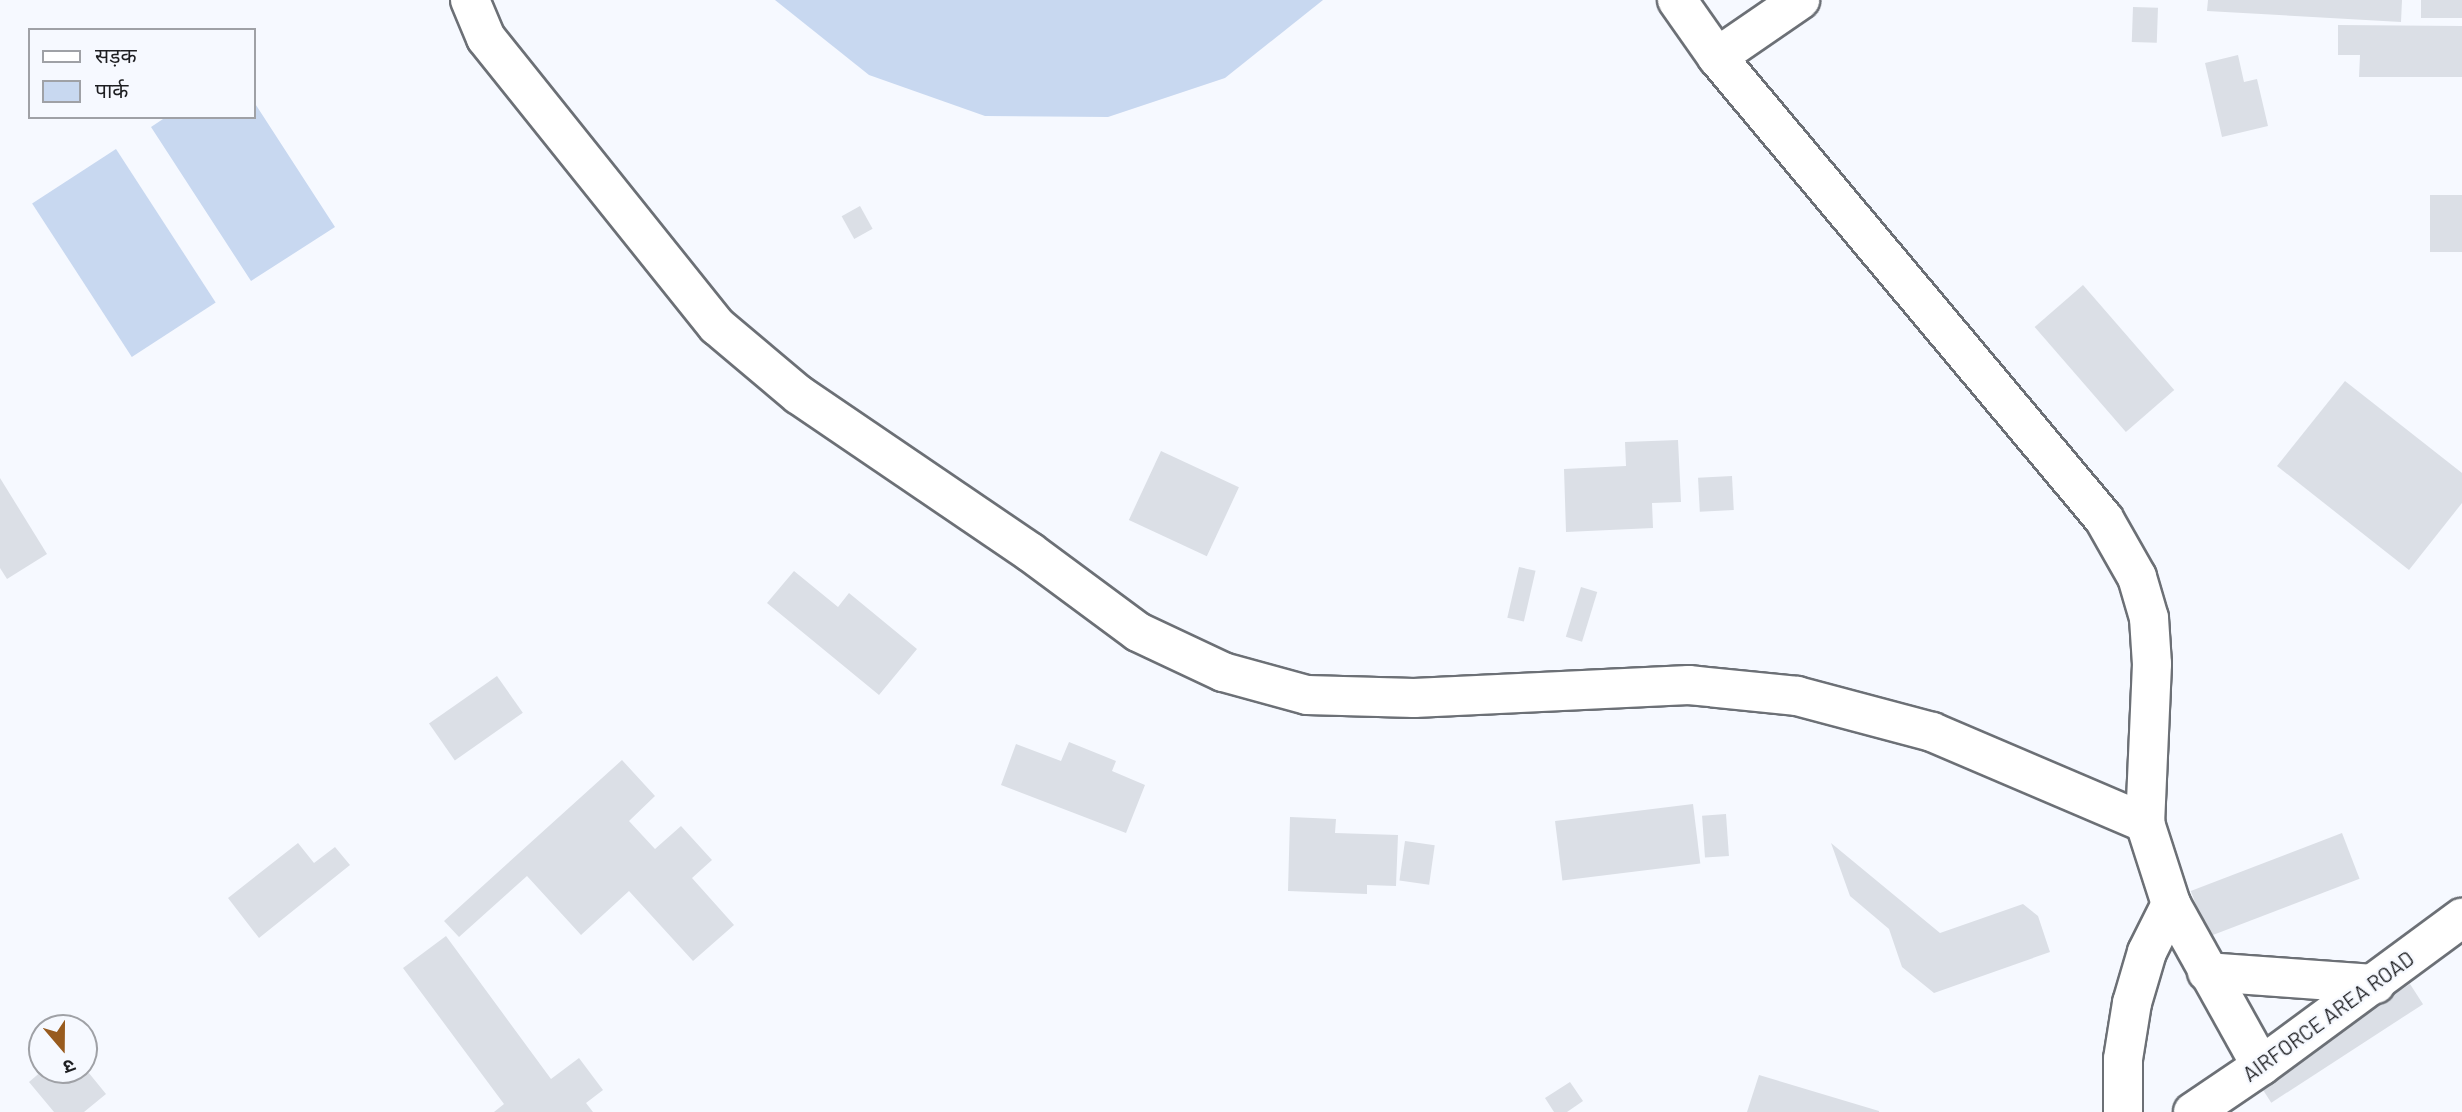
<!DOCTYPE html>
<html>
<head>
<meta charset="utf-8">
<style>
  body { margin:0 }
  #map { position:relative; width:2462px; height:1112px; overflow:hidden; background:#f6f9ff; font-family:Barlow,"Noto Sans Devanagari",sans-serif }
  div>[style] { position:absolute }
  .green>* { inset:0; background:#c8d8f0; transform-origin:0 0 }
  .building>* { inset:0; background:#dbdfe6; transform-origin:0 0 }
  .roads { filter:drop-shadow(2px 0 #6c7076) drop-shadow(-2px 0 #6c7076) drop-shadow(0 2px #6c7076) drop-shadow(0 -2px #6c7076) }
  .minor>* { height:38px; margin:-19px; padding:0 19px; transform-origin:19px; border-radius:19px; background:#fff }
  .tertiary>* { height:38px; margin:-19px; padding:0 19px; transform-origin:19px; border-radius:19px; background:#fff }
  span { translate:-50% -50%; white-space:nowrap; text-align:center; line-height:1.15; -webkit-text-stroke:5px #f6f9ff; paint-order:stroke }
  .street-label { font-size:21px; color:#1d1e21 }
  .legend { position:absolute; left:28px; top:28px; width:228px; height:91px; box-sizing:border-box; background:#f6f9ff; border:2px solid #9fa1a6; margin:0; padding:9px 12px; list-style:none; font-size:21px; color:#1d1e21 }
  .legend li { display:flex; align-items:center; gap:14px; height:35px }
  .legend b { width:35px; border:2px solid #9fa1a6 }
  .north { position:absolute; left:28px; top:1014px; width:70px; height:70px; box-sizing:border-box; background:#f6f9ff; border:2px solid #9fa1a6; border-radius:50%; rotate:160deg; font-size:19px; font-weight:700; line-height:28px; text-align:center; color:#1d1e21 }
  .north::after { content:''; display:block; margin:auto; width:24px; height:32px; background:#985b1e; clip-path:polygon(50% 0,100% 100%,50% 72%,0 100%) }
</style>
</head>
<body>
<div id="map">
  <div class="green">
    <i style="clip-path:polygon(775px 0,1323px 0,1225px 78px,1108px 117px,985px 116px,869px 75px)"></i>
    <i style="clip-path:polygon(254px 102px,335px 227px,251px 281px,151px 127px,166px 117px,254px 117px)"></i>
    <i style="left:116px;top:149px;width:183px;height:100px;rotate:57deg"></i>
  </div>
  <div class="building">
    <i style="clip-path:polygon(2208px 0,2402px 0,2401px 22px,2207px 11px)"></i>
    <i style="left:2421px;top:0;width:41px;height:18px"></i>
    <i style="left:2133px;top:7px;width:25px;height:35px;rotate:2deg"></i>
    <i style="clip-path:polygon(2338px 25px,2462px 26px,2462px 77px,2359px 77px,2360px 55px,2338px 55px)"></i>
    <i style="clip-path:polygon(2238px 55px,2244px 82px,2257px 79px,2268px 126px,2222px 137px,2205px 63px)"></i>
    <i style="left:2430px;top:195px;width:32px;height:57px"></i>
    <i style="left:860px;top:206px;width:26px;height:21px;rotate:61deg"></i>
    <i style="left:2083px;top:285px;width:139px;height:64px;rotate:49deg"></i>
    <i style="clip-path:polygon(2345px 381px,2462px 473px,2462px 503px,2409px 570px,2277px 466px)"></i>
    <i style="clip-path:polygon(1678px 440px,1681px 502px,1652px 503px,1653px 528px,1566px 532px,1564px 469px,1626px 466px,1625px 442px)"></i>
    <i style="left:1161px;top:451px;width:86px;height:76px;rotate:25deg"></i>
    <i style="left:1732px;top:476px;width:34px;height:34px;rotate:87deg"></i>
    <i style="clip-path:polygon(0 478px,47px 554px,7px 579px,0 568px)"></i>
    <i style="left:1519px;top:567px;width:17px;height:52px;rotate:13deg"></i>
    <i style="clip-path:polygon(794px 571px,838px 607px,849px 593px,917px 649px,879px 695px,767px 603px)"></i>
    <i style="left:1581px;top:587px;width:17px;height:52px;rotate:17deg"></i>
    <i style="left:497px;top:676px;width:45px;height:83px;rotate:55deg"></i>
    <i style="clip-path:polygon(1069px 742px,1116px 761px,1112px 771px,1145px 785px,1126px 833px,1001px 785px,1016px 744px,1061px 761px)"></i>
    <i style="clip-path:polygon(622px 760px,655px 796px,629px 821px,655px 849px,681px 826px,712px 860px,692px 878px,734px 925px,693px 961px,629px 891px,581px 935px,527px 876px,459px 937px,444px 921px)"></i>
    <i style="left:1693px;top:804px;width:60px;height:139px;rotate:83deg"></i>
    <i style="left:1726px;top:814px;width:42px;height:24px;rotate:86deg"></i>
    <i style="clip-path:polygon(1290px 817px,1336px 819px,1335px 833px,1398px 835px,1396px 886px,1367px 885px,1367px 894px,1288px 891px)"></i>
    <i style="left:2342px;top:833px;width:49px;height:162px;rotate:69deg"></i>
    <i style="left:1405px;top:841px;width:30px;height:40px;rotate:8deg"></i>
    <i style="clip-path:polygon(298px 843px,314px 863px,335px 847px,350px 865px,259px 938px,228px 898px)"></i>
    <i style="clip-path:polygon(1831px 843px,1940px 933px,2023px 904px,2038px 916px,2050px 952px,1934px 993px,1902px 967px,1889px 929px,1850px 896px)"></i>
    <i style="clip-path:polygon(446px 936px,551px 1079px,579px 1058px,603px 1090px,586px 1103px,593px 1112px,494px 1112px,504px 1104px,403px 968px)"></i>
    <i style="left:2410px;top:984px;width:24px;height:181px;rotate:57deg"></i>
    <i style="clip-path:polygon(84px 1067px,106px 1094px,84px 1112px,54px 1112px,29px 1082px,43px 1070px,84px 1070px)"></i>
    <i style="clip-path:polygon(1759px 1075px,1879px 1111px,1879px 1112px,1747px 1112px)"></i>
    <i style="clip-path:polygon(1570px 1082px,1583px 1101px,1567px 1112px,1554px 1112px,1545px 1098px)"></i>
  </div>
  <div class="roads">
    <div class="minor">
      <i style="left:470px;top:0;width:41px;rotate:67.2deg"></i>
      <i style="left:486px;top:38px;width:369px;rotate:51.3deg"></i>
      <i style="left:717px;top:326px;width:107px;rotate:40.1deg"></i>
      <i style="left:799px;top:395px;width:279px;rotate:34.2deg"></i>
      <i style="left:1030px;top:552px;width:134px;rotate:36.5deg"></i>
      <i style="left:1138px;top:632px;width:94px;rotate:25.2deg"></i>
      <i style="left:1223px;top:672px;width:87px;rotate:15.3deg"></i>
      <i style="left:1307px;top:695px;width:107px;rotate:1.6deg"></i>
      <i style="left:1414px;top:698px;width:275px;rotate:-2.7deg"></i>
      <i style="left:1689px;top:685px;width:109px;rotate:5.8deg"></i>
      <i style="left:1797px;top:696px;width:140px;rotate:14.9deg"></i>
      <i style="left:1932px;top:732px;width:232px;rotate:23.1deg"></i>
      <i style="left:1677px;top:0;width:70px;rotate:54.9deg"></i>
      <i style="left:1717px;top:57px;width:603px;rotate:50.05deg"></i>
      <i style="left:2104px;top:519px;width:67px;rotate:60.4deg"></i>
      <i style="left:2137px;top:577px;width:43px;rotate:73.7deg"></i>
      <i style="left:2149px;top:618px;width:46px;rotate:86.3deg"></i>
      <i style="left:2152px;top:664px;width:159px;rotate:92.5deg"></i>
      <i style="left:2145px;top:823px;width:85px;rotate:72.2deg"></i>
      <i style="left:2171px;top:904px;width:185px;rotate:60.9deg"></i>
      <i style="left:1717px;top:57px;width:101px;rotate:-34.5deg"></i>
      <i style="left:2207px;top:972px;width:169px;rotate:4.1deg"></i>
      <i style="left:2123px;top:1112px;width:53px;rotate:-90deg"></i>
      <i style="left:2123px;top:1059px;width:57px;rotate:-80.9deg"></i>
      <i style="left:2132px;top:1003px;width:53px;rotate:-73.6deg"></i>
      <i style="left:2147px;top:952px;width:54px;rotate:-63.4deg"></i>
    </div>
    <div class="tertiary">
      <i style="left:2193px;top:1112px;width:82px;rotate:-34.1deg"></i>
      <i style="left:2261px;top:1066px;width:250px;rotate:-36.4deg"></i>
    </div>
  </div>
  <div class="street-label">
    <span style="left:2328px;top:1016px;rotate:-36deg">AIRFORCE AREA ROAD</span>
  </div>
  <ul class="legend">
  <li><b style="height:9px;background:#fff"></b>सड़क</li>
  <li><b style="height:19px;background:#c8d8f0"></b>पार्क</li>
  </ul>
  <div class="north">उ</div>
</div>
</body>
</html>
